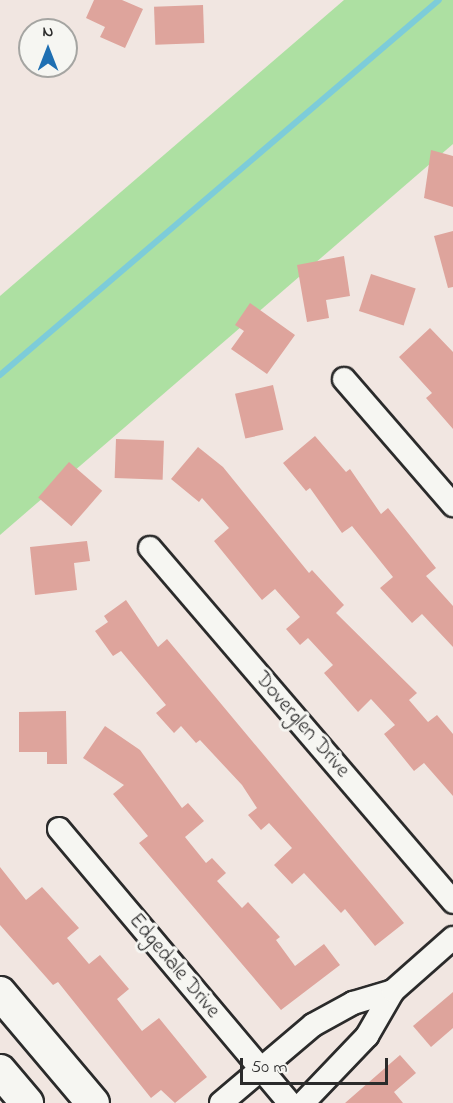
<!DOCTYPE html>
<html>
<head>
<meta charset="utf-8">
<style>
  body { margin:0 }
  #map { position:relative; width:453px; height:1103px; overflow:hidden; background:#f1e6e1; font-family:"Indie Flower",sans-serif }
  div>[style] { position:absolute }
  .green>* { inset:0; background:#ade0a2 }
  .stream>* { height:6px; margin:-3px; padding:0 3px; transform-origin:3px; border-radius:3px; background:#7dccd9 }
  .building>* { inset:0; background:#dea49c; transform-origin:0 0 }
  .roads { filter:drop-shadow(2px 0 #2b2b2b) drop-shadow(-2px 0 #2b2b2b) drop-shadow(0 2px #2b2b2b) drop-shadow(0 -2px #2b2b2b) }
  .street>* { height:22px; margin:-11px; padding:0 11px; transform-origin:11px; border-radius:11px; background:#f6f6f2 }
  .secondary>* { height:32px; margin:-16px; padding:0 16px; transform-origin:16px; border-radius:16px; background:#f6f6f2 }
  span { translate:-50% -50%; white-space:nowrap; text-align:center; line-height:1.15; -webkit-text-stroke:6px #f6f6f2; paint-order:stroke }
  .street-label { font-size:21px; color:#2b2b2b }
  .north { position:absolute; left:18px; top:18px; width:60px; height:60px; box-sizing:border-box; background:#f6f6f2; border:2px solid #a5a5a2; border-radius:50%; rotate:0deg; font-size:16px; font-weight:700; line-height:24px; text-align:center; color:#2b2b2b }
  .north::after { content:''; display:block; margin:auto; width:21px; height:27px; background:#1f6fb2; clip-path:polygon(50% 0,100% 100%,50% 72%,0 100%) }
  .scale { position:absolute; left:240px; top:1058px; width:148px; height:27px; box-sizing:border-box; border:3px solid #2b2b2b; border-top:0; padding-left:8px; font-size:18px; line-height:21px; white-space:nowrap; color:#2b2b2b; -webkit-text-stroke:4px #f6f6f2; paint-order:stroke }
</style>
</head>
<body>
<div id="map">
  <div class="green">
    <i style="clip-path:polygon(344px 0,453px 0,453px 144px,0 535px,0 296px)"></i>
  </div>
  <div class="stream">
    <i style="left:0;top:375px;width:577px;rotate:-40.5deg"></i>
  </div>
  <div class="building">
    <i style="clip-path:polygon(94px 0,122px 0,143px 9px,125px 48px,100px 37px,105px 27px,86px 18px)"></i>
    <i style="left:203px;top:5px;width:38px;height:49px;rotate:88deg"></i>
    <i style="clip-path:polygon(431px 150px,453px 156px,453px 207px,424px 198px)"></i>
    <i style="clip-path:polygon(453px 231px,453px 287px,448px 288px,434px 236px)"></i>
    <i style="clip-path:polygon(344px 256px,350px 296px,326px 300px,329px 318px,307px 322px,297px 265px)"></i>
    <i style="left:371px;top:274px;width:47px;height:39px;rotate:18deg"></i>
    <i style="clip-path:polygon(250px 303px,295px 335px,267px 374px,231px 349px,244px 331px,235px 325px)"></i>
    <i style="clip-path:polygon(430px 328px,453px 352px,453px 429px,426px 398px,432px 393px,399px 357px)"></i>
    <i style="left:273px;top:385px;width:46px;height:39px;rotate:77deg"></i>
    <i style="clip-path:polygon(315px 436px,346px 472px,350px 469px,381px 514px,388px 508px,436px 568px,426px 576px,453px 606px,453px 647px,422px 614px,412px 623px,380px 588px,393px 577px,352px 526px,342px 533px,310px 488px,306px 491px,283px 463px)"></i>
    <i style="left:116px;top:439px;width:48px;height:39px;rotate:2deg"></i>
    <i style="clip-path:polygon(198px 447px,223px 467px,309px 573px,312px 570px,344px 605px,336px 613px,417px 693px,409px 700px,428px 722px,437px 715px,453px 734px,453px 796px,424px 763px,414px 771px,384px 734px,395px 725px,371px 699px,358px 712px,324px 673px,333px 665px,308px 638px,300px 645px,286px 629px,300px 617px,275px 589px,262px 600px,214px 541px,229px 528px,202px 498px,199px 502px,171px 479px)"></i>
    <i style="left:69px;top:462px;width:44px;height:47px;rotate:41deg"></i>
    <i style="clip-path:polygon(87px 541px,90px 561px,74px 563px,77px 590px,35px 595px,30px 547px)"></i>
    <i style="clip-path:polygon(126px 600px,158px 647px,167px 639px,404px 923px,375px 946px,345px 909px,341px 913px,304px 873px,292px 884px,274px 865px,292px 848px,269px 823px,261px 830px,248px 815px,257px 808px,242px 785px,200px 740px,196px 743px,181px 726px,174px 733px,156px 713px,166px 705px,121px 651px,113px 656px,95px 631px,108px 622px,104px 616px)"></i>
    <i style="clip-path:polygon(66px 711px,67px 764px,47px 764px,47px 752px,19px 752px,19px 712px)"></i>
    <i style="clip-path:polygon(105px 726px,140px 750px,182px 808px,188px 803px,204px 821px,185px 837px,206px 863px,212px 858px,226px 873px,217px 881px,242px 908px,248px 902px,280px 937px,276px 940px,295px 966px,324px 944px,340px 965px,281px 1010px,139px 843px,148px 836px,113px 794px,124px 785px,83px 758px)"></i>
    <i style="clip-path:polygon(0 867px,26px 900px,42px 887px,79px 928px,67px 938px,89px 964px,100px 955px,129px 989px,117px 999px,142px 1031px,159px 1018px,207px 1077px,175px 1103px,161px 1090px,151px 1098px,58px 982px,53px 985px,0 925px)"></i>
    <i style="clip-path:polygon(453px 992px,453px 1028px,431px 1047px,413px 1026px)"></i>
    <i style="clip-path:polygon(400px 1055px,416px 1073px,394px 1092px,403px 1103px,345px 1103px)"></i>
  </div>
  <div class="roads">
    <div class="street">
      <i style="left:344px;top:379px;width:167px;rotate:49.1deg"></i>
      <i style="left:150px;top:548px;width:466px;rotate:49.4deg"></i>
      <i style="left:59px;top:829px;width:358px;rotate:49.9deg"></i>
      <i style="left:221px;top:1103px;width:121px;rotate:-40.3deg"></i>
      <i style="left:313px;top:1025px;width:46px;rotate:-28.8deg"></i>
      <i style="left:353px;top:1003px;width:42px;rotate:-16.7deg"></i>
      <i style="left:303px;top:1103px;width:93px;rotate:-46.3deg"></i>
      <i style="left:367px;top:1036px;width:52px;rotate:-60deg"></i>
      <i style="left:393px;top:991px;width:80px;rotate:-41.5deg"></i>
    </div>
    <div class="secondary">
      <i style="left:0;top:993px;width:144px;rotate:49.8deg"></i>
      <i style="left:0;top:1071px;width:42px;rotate:49.8deg"></i>
    </div>
  </div>
  <div class="street-label">
    <span style="left:302px;top:725px;rotate:49deg">Doverglen Drive</span>
    <span style="left:174px;top:966px;rotate:50deg">Edgedale Drive</span>
  </div>
  <div class="north">N</div>
  <div class="scale">50 m</div>
</div>
</body>
</html>
